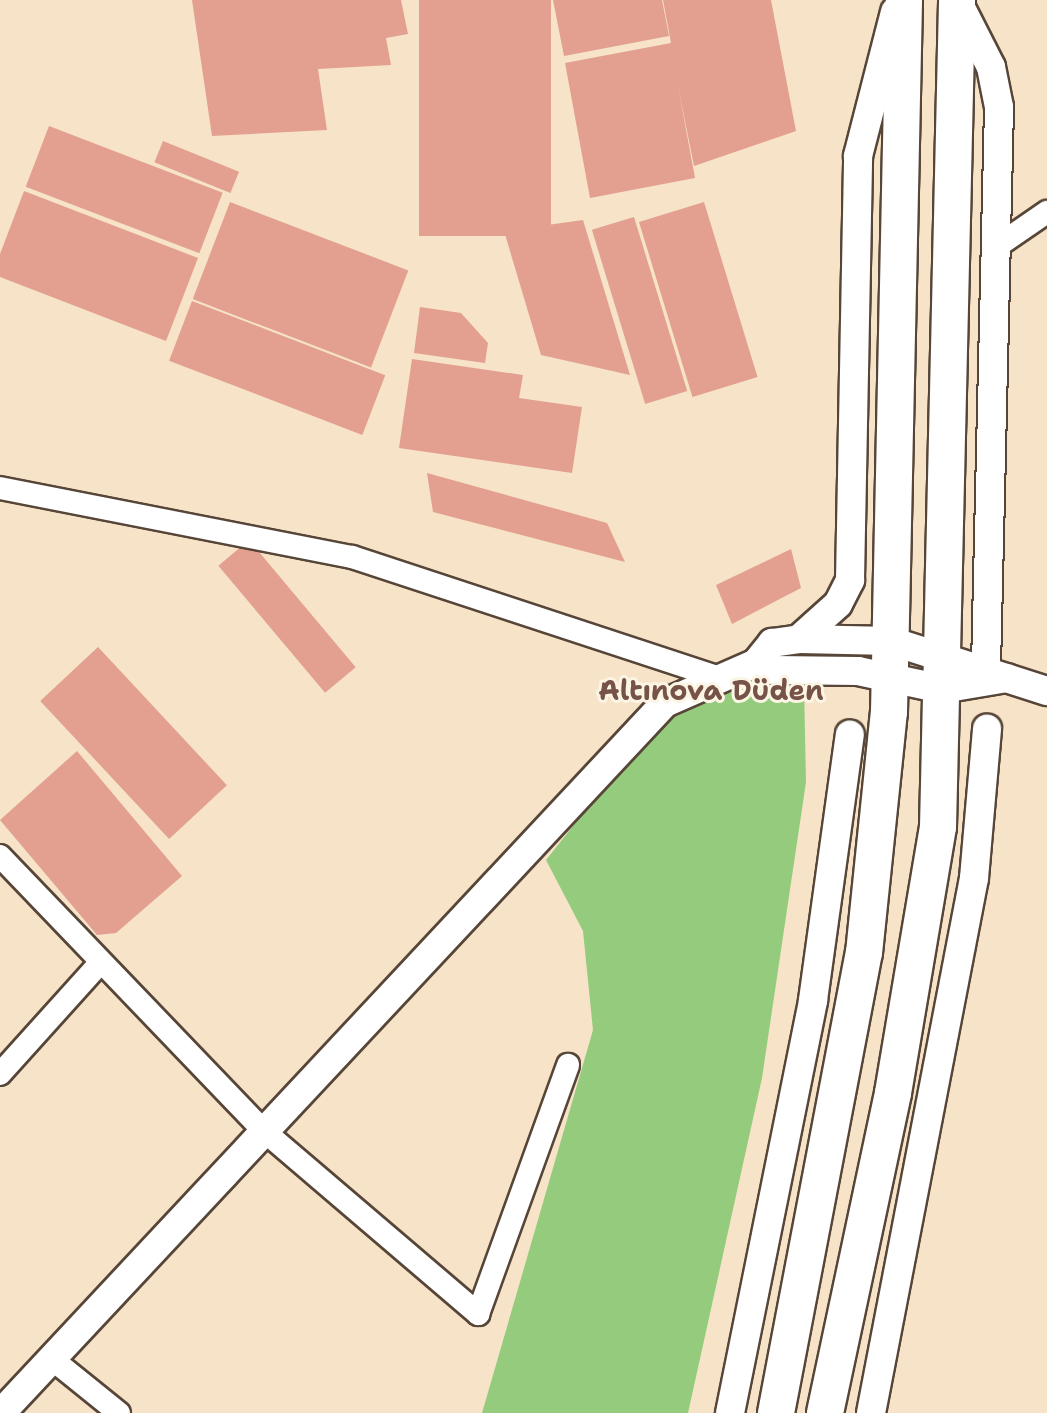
<!DOCTYPE html>
<html>
<head>
<meta charset="utf-8">
<style>
  body { margin:0 }
  #map { position:relative; width:1047px; height:1413px; overflow:hidden; background:#f6e3c8; font-family:"Shantell Sans",sans-serif }
  div>[style] { position:absolute }
  .green>* { inset:0; background:#95cb7c }
  .building>* { inset:0; background:#e3a090; transform-origin:0 0 }
  .roads { filter:drop-shadow(2px 0 #574638) drop-shadow(-2px 0 #574638) drop-shadow(0 2px #574638) drop-shadow(0 -2px #574638) }
  .minor>* { height:22px; margin:-11px; padding:0 11px; transform-origin:11px; border-radius:11px; background:#fff }
  .tertiary>* { height:28px; margin:-14px; padding:0 14px; transform-origin:14px; border-radius:14px; background:#fff }
  .primary>* { height:36px; margin:-18px; padding:0 18px; transform-origin:18px; border-radius:18px; background:#fff }
  span { translate:-50% -50%; white-space:nowrap; text-align:center; line-height:1.15; -webkit-text-stroke:6px #fcf5e5; paint-order:stroke }
  .district-label { font-size:28px; color:#765346; font-weight:700 }
</style>
</head>
<body>
<div id="map">
  <div class="green">
    <i style="clip-path:polygon(778px 679px,804px 686px,806px 782px,762px 1078px,688px 1413px,482px 1413px,593px 1030px,583px 931px,546px 860px,664px 711px)"></i>
  </div>
  <div class="building">
    <i style="clip-path:polygon(192px 0,401px 0,408px 34px,386px 38px,391px 65px,318px 69px,327px 130px,212px 136px)"></i>
    <i style="left:419px;top:0;width:132px;height:236px"></i>
    <i style="clip-path:polygon(553px 0,662px 0,669px 36px,564px 56px)"></i>
    <i style="clip-path:polygon(663px 0,771px 0,796px 131px,694px 166px,678px 86px,695px 178px,590px 198px,565px 63px,671px 43px)"></i>
    <i style="left:49px;top:126px;width:186px;height:65px;rotate:21deg"></i>
    <i style="left:163px;top:141px;width:82px;height:23px;rotate:22deg"></i>
    <i style="clip-path:polygon(24px 191px,198px 258px,166px 341px,0 277px,0 254px)"></i>
    <i style="left:230px;top:202px;width:191px;height:104px;rotate:21deg"></i>
    <i style="left:704px;top:202px;width:183px;height:68px;rotate:73deg"></i>
    <i style="left:634px;top:217px;width:182px;height:44px;rotate:73deg"></i>
    <i style="clip-path:polygon(583px 220px,630px 375px,541px 355px,504px 231px)"></i>
    <i style="left:192px;top:301px;width:207px;height:64px;rotate:21deg"></i>
    <i style="clip-path:polygon(420px 307px,461px 313px,488px 343px,485px 363px,414px 353px)"></i>
    <i style="clip-path:polygon(412px 359px,523px 375px,519px 398px,582px 407px,572px 473px,399px 448px)"></i>
    <i style="clip-path:polygon(427px 473px,607px 523px,625px 562px,433px 512px)"></i>
    <i style="left:249px;top:540px;width:166px;height:40px;rotate:50deg"></i>
    <i style="clip-path:polygon(791px 549px,801px 588px,732px 624px,716px 585px)"></i>
    <i style="left:98px;top:647px;width:189px;height:79px;rotate:47deg"></i>
    <i style="clip-path:polygon(77px 751px,182px 876px,116px 933px,97px 935px,0 820px)"></i>
  </div>
  <div class="roads">
    <div class="minor">
      <i style="left:996px;top:247px;width:62px;rotate:-34.5deg"></i>
      <i style="left:0;top:488px;width:359px;rotate:11.1deg"></i>
      <i style="left:352px;top:557px;width:384px;rotate:18.2deg"></i>
      <i style="left:0;top:856px;width:381px;rotate:46.2deg"></i>
      <i style="left:264px;top:1131px;width:282px;rotate:40.5deg"></i>
      <i style="left:478px;top:1314px;width:265px;rotate:-70.1deg"></i>
      <i style="left:0;top:1074px;width:147px;rotate:-48deg"></i>
      <i style="left:52px;top:1359px;width:86px;rotate:38.9deg"></i>
    </div>
    <div class="tertiary">
      <i style="left:957px;top:0;width:75px;rotate:63.1deg"></i>
      <i style="left:991px;top:67px;width:41px;rotate:78.7deg"></i>
      <i style="left:999px;top:107px;width:559px;rotate:91.33deg"></i>
      <i style="left:799px;top:639px;width:52px;rotate:-41.9deg"></i>
      <i style="left:838px;top:604px;width:27px;rotate:-63deg"></i>
      <i style="left:850px;top:580px;width:424px;rotate:-88.9deg"></i>
      <i style="left:858px;top:156px;width:149px;rotate:-75.6deg"></i>
      <i style="left:756px;top:663px;width:18px;rotate:22deg"></i>
      <i style="left:773px;top:670px;width:85px;rotate:0.7deg"></i>
      <i style="left:858px;top:671px;width:86px;rotate:12.1deg"></i>
      <i style="left:942px;top:689px;width:66px;rotate:-9.6deg"></i>
      <i style="left:1px;top:1413px;width:972px;rotate:-46.92deg"></i>
      <i style="left:665px;top:703px;width:99px;rotate:-23.7deg"></i>
      <i style="left:756px;top:663px;width:26px;rotate:-51deg"></i>
      <i style="left:772px;top:643px;width:27px;rotate:-8deg"></i>
      <i style="left:799px;top:639px;width:92px;rotate:1.2deg"></i>
      <i style="left:891px;top:641px;width:164px;rotate:17.8deg"></i>
      <i style="left:730px;top:1413px;width:421px;rotate:-78.6deg"></i>
      <i style="left:813px;top:1000px;width:268px;rotate:-82.1deg"></i>
      <i style="left:871px;top:1413px;width:545px;rotate:-79.1deg"></i>
      <i style="left:974px;top:878px;width:150px;rotate:-85deg"></i>
    </div>
    <div class="primary">
      <i style="left:776px;top:1413px;width:468px;rotate:-79.2deg"></i>
      <i style="left:864px;top:953px;width:242px;rotate:-84.1deg"></i>
      <i style="left:889px;top:712px;width:712px;rotate:-88.79deg"></i>
      <i style="left:825px;top:1413px;width:327px;rotate:-78deg"></i>
      <i style="left:893px;top:1093px;width:270px;rotate:-80.4deg"></i>
      <i style="left:938px;top:827px;width:827px;rotate:-88.68deg"></i>
    </div>
  </div>
  <div class="district-label">
    <span style="left:711px;top:690px">Altınova Düden</span>
  </div>
</div>
</body>
</html>
